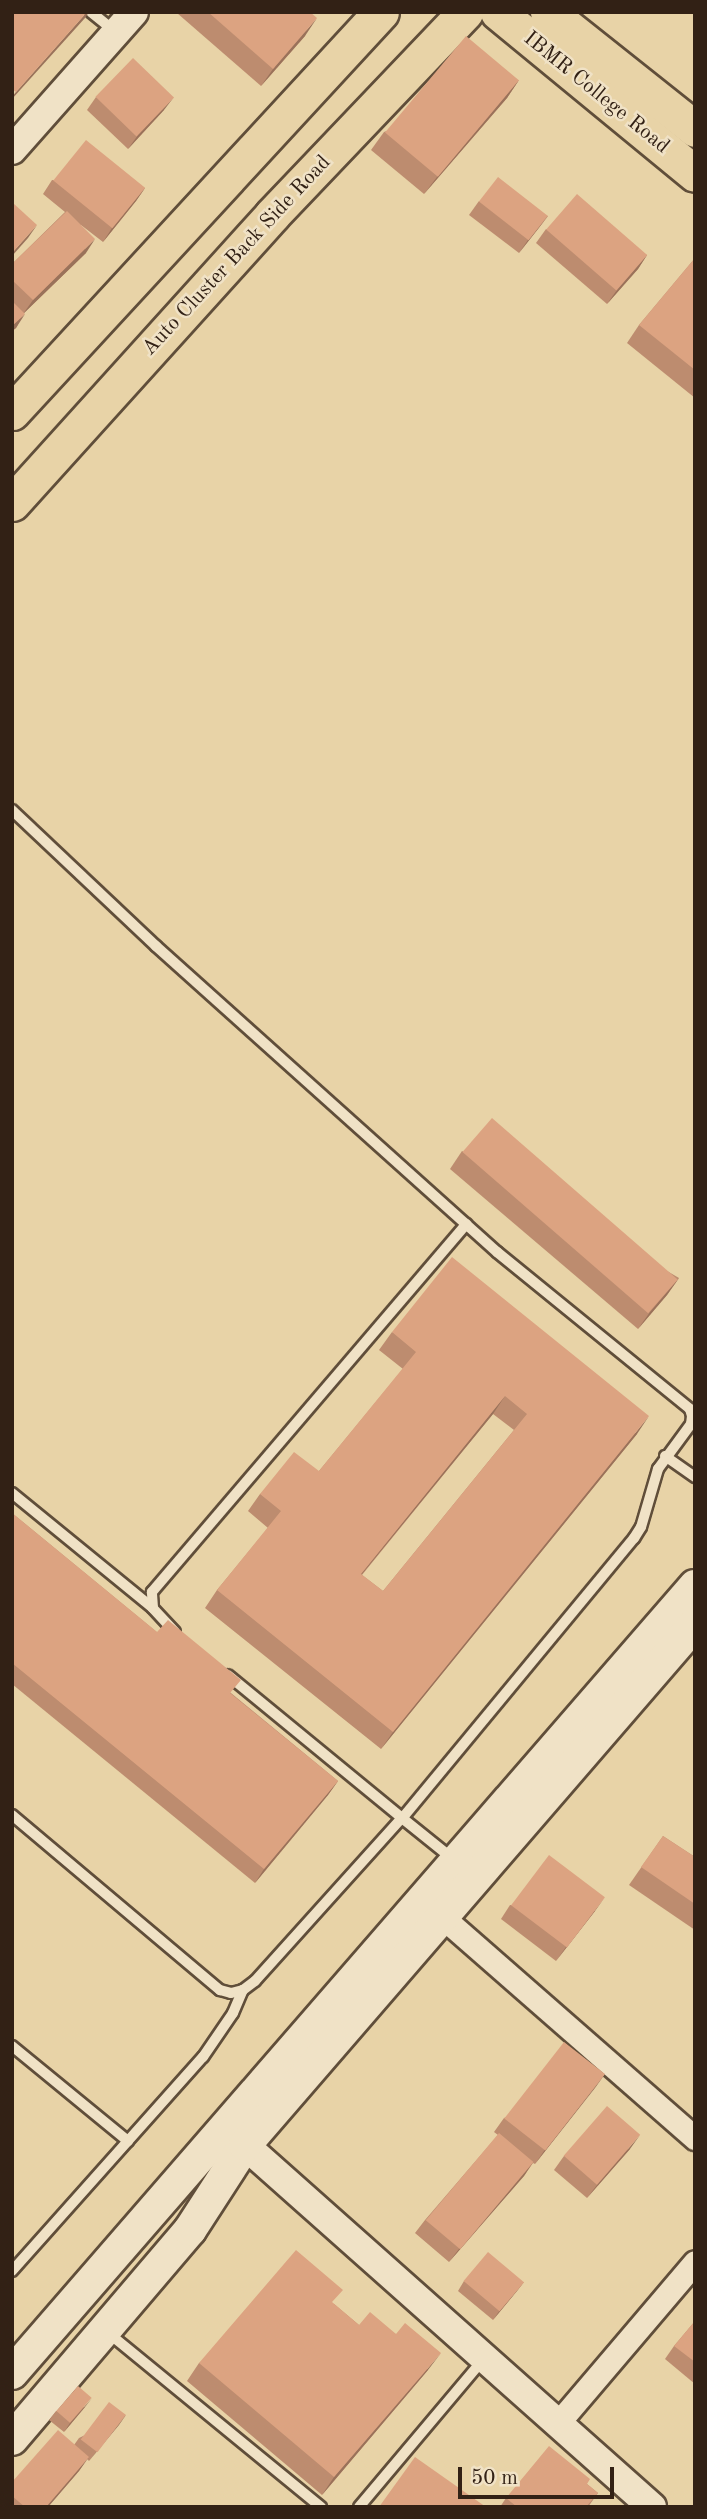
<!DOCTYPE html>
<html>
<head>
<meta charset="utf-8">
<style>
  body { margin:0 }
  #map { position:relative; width:707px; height:2519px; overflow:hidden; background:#e8d3a7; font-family:"Old Standard TT",serif }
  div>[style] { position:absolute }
  .roads { filter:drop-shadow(2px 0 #604e3a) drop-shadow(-2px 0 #604e3a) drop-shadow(0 2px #604e3a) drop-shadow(0 -2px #604e3a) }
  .service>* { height:10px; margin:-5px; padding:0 5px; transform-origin:5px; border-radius:5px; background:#f0e2c6 }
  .minor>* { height:23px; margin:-11.5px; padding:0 11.5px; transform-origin:11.5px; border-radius:11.5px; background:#f0e2c6 }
  .tertiary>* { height:28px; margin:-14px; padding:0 14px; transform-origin:14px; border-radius:14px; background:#f0e2c6 }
  .secondary>* { height:32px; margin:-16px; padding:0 16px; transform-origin:16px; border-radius:16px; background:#f0e2c6 }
  .primary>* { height:35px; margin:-17.5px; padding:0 17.5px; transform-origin:17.5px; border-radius:17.5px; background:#e8d3a7 }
  .wall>* { inset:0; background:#bd8c6f }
  .shaded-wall>* { inset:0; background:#9a725a }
  .building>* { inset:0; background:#dca381; transform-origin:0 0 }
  span { translate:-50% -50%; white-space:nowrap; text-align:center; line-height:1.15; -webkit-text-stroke:5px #f0e2c6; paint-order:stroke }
  .street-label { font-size:21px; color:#322115 }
  .frame { position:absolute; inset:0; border:14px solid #322115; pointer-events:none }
  .scale { position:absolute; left:458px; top:2467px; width:156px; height:32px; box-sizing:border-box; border:4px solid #322115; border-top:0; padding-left:9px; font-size:21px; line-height:24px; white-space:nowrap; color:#322115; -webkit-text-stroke:5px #f0e2c6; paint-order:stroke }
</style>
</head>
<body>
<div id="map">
  <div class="roads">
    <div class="service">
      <i style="left:91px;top:12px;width:32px;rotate:39deg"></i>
      <i style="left:12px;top:810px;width:198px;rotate:43.4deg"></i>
      <i style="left:156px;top:946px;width:458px;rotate:41.9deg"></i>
      <i style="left:497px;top:1252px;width:249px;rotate:39.1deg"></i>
      <i style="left:690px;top:1409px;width:7px;rotate:74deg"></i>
      <i style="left:692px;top:1416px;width:8px;rotate:97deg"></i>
      <i style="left:691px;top:1424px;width:56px;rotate:126.3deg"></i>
      <i style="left:658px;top:1469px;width:60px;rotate:106.3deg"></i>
      <i style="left:641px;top:1527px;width:13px;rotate:122deg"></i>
      <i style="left:634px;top:1538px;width:364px;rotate:129.6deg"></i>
      <i style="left:402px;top:1818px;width:225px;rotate:-140.6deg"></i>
      <i style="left:665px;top:1456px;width:37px;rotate:35deg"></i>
      <i style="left:12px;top:1493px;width:182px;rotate:39.2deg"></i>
      <i style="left:175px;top:1632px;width:33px;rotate:-133deg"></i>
      <i style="left:153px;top:1608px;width:16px;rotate:-94deg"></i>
      <i style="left:152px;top:1592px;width:484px;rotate:-49.5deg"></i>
      <i style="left:12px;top:1815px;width:272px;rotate:40.1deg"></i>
      <i style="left:220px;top:1990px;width:11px;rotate:15deg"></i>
      <i style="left:231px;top:1993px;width:12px;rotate:-14deg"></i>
      <i style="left:243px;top:1990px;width:15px;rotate:-37deg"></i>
      <i style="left:255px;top:1981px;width:219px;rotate:-48deg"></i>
      <i style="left:402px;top:1818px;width:65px;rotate:38.8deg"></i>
      <i style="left:12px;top:2046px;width:150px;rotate:39.3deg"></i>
      <i style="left:12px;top:2271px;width:287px;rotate:-48.3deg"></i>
      <i style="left:203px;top:2057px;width:53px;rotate:-55.7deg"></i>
      <i style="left:233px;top:2013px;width:25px;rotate:-67deg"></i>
      <i style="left:106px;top:2331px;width:278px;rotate:39.3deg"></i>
      <i style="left:359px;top:2507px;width:192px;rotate:-49.9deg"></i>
    </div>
    <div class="minor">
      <i style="left:432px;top:1908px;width:349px;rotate:41.2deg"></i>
      <i style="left:558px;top:2423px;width:211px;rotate:-49.6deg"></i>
    </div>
    <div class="tertiary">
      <i style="left:12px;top:150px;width:184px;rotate:-48.5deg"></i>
      <i style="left:229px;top:2131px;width:566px;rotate:41.63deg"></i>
    </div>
    <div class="secondary">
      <i style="left:12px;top:2373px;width:1042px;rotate:-49.05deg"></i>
      <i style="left:12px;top:2439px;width:275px;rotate:-49.6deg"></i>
      <i style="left:190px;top:2230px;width:101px;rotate:-57.1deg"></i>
      <i style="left:245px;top:2145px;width:688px;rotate:-49.18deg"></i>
    </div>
    <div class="primary">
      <i style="left:498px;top:12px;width:255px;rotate:39.4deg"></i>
      <i style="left:548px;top:12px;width:188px;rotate:38.5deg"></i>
      <i style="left:12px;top:412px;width:544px;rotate:-47.31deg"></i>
      <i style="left:12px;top:503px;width:388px;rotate:-47.9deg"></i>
      <i style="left:272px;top:215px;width:280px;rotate:-46.4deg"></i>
    </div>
  </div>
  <div class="wall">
    <i style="clip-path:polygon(177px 12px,310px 12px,305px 36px,261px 86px,177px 13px)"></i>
    <i style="clip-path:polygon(519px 80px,507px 98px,424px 194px,371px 150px,384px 132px)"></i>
    <i style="clip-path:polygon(96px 97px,164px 110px,128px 149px,87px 110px)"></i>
    <i style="clip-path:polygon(52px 180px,145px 188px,136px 201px,103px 242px,81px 225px,86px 253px,24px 313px,16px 328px,12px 331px,12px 264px,65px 212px,43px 194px)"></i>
    <i style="clip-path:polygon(479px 201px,548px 216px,519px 253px,469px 215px)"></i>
    <i style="clip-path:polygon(546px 229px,647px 255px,638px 269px,607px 304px,536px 243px)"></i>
    <i style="clip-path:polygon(695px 258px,695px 398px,627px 343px,639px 325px)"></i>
    <i style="clip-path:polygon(462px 1151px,679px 1278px,667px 1295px,638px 1329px,450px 1169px)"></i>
    <i style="clip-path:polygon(evenodd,392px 1332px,637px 1434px,381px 1749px,205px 1608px,217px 1590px,268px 1528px,248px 1511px,260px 1494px,319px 1471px,403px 1369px,379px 1350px,392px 1332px,493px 1414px,514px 1430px,383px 1591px,362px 1575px,493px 1414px)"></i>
    <i style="clip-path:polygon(12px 1513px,338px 1781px,328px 1795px,255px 1883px,12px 1684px)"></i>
    <i style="clip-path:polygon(663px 1836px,695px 1857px,695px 1930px,629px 1885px)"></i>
    <i style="clip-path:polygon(510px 1905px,595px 1911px,556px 1961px,501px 1919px)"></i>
    <i style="clip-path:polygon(605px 2074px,535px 2164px,533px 2163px,524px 2176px,449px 2262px,415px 2233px,425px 2220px,498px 2135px,494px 2132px,504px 2118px)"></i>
    <i style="clip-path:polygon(630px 2149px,587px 2198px,554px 2170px,564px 2156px)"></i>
    <i style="clip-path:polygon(464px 2281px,524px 2282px,493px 2320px,458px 2291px)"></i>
    <i style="clip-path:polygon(334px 2304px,359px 2325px,396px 2334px,428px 2370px,322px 2495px,187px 2381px,199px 2363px)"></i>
    <i style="clip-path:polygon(695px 2321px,695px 2384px,665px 2359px,674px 2346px)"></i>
    <i style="clip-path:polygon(85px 2407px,64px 2432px,49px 2420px,56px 2411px)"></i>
    <i style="clip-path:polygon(126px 2415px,89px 2461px,87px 2459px,79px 2471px,48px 2507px,12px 2507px,12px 2482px,74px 2445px,79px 2438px)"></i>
    <i style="clip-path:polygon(587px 2484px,598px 2493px,588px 2507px,500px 2507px,506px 2498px)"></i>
  </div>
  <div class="shaded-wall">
    <i style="clip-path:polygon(87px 12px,89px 12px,85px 18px,12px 99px,12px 97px,16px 92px)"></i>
    <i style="clip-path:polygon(317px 18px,305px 36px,261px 86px,273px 69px)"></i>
    <i style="clip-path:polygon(519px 80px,507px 98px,424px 194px,437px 177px)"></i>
    <i style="clip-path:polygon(174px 97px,164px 110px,128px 149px,138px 135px)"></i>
    <i style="clip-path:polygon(145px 188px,136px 201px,103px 242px,112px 228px)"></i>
    <i style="clip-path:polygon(548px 216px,538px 229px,519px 253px,528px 240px)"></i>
    <i style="clip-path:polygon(37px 225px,28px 238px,12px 256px,12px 253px)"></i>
    <i style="clip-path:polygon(95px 239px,86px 253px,23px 314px,33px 300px)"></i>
    <i style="clip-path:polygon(647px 255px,638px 269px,607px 304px,617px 290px)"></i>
    <i style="clip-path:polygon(25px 314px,16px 328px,12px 331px,12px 326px)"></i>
    <i style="clip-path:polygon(679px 1278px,667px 1295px,638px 1329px,650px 1312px)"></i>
    <i style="clip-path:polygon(505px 1396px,493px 1414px,348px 1591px,361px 1574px)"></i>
    <i style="clip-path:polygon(649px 1416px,637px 1434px,381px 1749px,393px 1732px)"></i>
    <i style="clip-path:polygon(338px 1781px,328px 1795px,255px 1883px,264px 1869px)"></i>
    <i style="clip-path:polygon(605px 1897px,595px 1911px,556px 1961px,566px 1947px)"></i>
    <i style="clip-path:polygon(605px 2074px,595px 2088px,535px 2164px,544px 2151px)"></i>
    <i style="clip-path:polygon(640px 2135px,630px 2149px,587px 2198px,597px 2185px)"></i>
    <i style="clip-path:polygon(533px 2162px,524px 2176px,449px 2262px,459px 2249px)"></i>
    <i style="clip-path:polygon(524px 2282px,517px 2291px,493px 2320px,500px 2310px)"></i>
    <i style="clip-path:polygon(441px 2353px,428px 2370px,322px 2495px,334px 2477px)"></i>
    <i style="clip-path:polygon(92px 2398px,85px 2407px,64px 2432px,70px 2423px)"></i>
    <i style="clip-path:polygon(126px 2415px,119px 2425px,89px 2461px,96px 2452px)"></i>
    <i style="clip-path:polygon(89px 2457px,79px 2471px,48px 2507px,46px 2507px)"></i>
  </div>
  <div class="building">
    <i style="clip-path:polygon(12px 12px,87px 12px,16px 92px,12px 89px)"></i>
    <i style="clip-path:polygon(208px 12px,310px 12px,317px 18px,273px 69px)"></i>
    <i style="left:466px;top:36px;width:69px;height:126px;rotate:40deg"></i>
    <i style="left:133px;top:58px;width:57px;height:54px;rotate:44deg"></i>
    <i style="left:86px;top:140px;width:76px;height:52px;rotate:39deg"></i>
    <i style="left:498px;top:177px;width:63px;height:31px;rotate:38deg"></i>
    <i style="left:577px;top:194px;width:93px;height:47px;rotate:41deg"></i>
    <i style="clip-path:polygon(13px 203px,37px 225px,12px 253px,12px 204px)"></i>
    <i style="clip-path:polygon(67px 211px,95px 239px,33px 300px,12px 280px,12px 264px)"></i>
    <i style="clip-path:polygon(695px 258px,695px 370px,639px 325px)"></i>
    <i style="clip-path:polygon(12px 301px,25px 314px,12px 326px)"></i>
    <i style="left:492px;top:1118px;width:246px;height:45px;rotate:41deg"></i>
    <i style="clip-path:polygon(evenodd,452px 1257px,649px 1416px,393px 1732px,217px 1590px,281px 1511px,260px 1494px,294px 1452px,319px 1471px,416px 1352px,392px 1332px,452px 1257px,505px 1396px,527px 1414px,383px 1591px,361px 1574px,505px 1396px)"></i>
    <i style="clip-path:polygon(12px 1513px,157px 1632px,168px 1620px,241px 1680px,230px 1693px,338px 1781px,264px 1869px,12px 1663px)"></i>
    <i style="clip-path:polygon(663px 1836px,695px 1857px,695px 1904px,641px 1867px)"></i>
    <i style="left:549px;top:1855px;width:70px;height:63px;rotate:37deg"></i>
    <i style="left:564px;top:2042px;width:52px;height:97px;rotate:38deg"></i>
    <i style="left:607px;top:2106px;width:44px;height:66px;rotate:41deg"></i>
    <i style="left:499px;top:2133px;width:45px;height:114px;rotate:40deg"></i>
    <i style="clip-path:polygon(296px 2250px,343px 2290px,332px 2302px,359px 2325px,370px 2312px,396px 2334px,405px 2323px,441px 2353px,334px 2477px,199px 2363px)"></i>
    <i style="left:488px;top:2252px;width:47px;height:38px;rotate:40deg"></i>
    <i style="clip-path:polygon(695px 2321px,695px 2362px,674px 2346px)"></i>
    <i style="left:78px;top:2386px;width:18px;height:33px;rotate:41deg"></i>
    <i style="left:109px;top:2402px;width:21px;height:47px;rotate:37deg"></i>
    <i style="clip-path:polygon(58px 2430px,89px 2457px,46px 2507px,25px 2507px,12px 2496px,12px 2482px)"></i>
    <i style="clip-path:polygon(549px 2446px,590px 2479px,587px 2484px,598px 2493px,586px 2507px,517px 2507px,506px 2498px)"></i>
    <i style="clip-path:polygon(415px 2457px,486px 2507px,379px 2507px)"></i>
  </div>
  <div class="street-label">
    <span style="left:596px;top:93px;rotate:39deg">IBMR College Road</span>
    <span style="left:237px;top:256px;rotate:-47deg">Auto Cluster Back Side Road</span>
  </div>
  <div class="frame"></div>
  <div class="scale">50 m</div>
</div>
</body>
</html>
